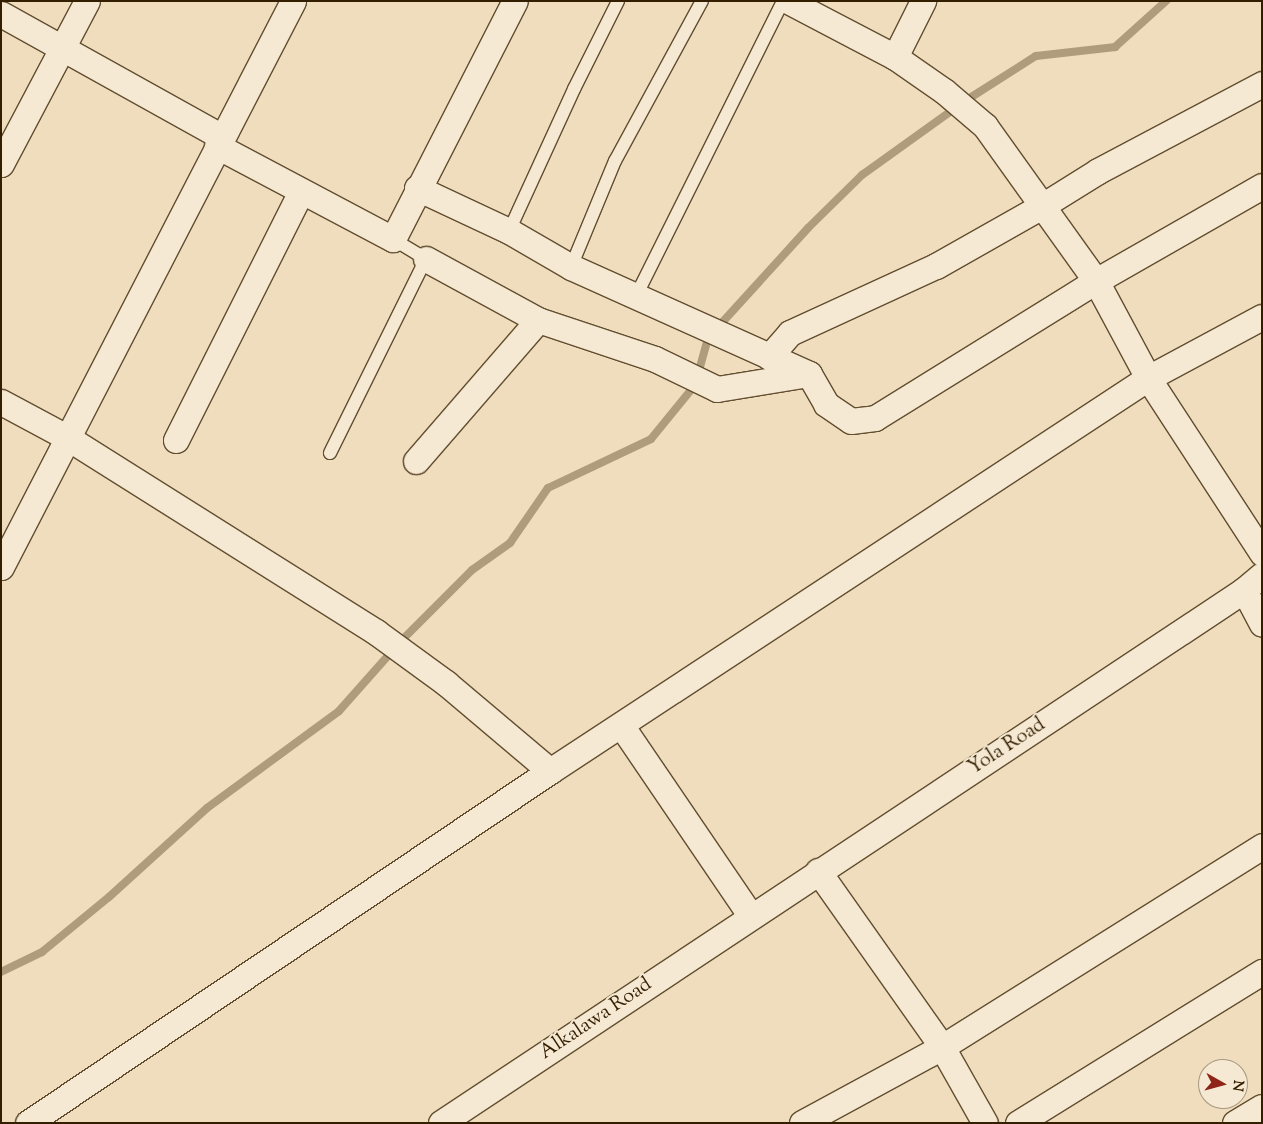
<!DOCTYPE html>
<html>
<head>
<meta charset="utf-8">
<style>
  body { margin:0 }
  #map { position:relative; width:1263px; height:1124px; overflow:hidden; background:#efddbd; font-family:"Sorts Mill Goudy",serif }
  div>[style] { position:absolute }
  .stream>* { height:8px; margin:-4px; padding:0 4px; transform-origin:4px; border-radius:4px; background:#af9c7d }
  .roads { filter:drop-shadow(1px 0 #624e2f) drop-shadow(-1px 0 #624e2f) drop-shadow(0 1px #624e2f) drop-shadow(0 -1px #624e2f) }
  .service>* { height:12px; margin:-6px; padding:0 6px; transform-origin:6px; border-radius:6px; background:#f5e9d4 }
  .minor>* { height:25px; margin:-12.5px; padding:0 12.5px; transform-origin:12.5px; border-radius:12.5px; background:#f5e9d4 }
  span { translate:-50% -50%; white-space:nowrap; text-align:center; line-height:1.15; -webkit-text-stroke:4px #f5e9d4; paint-order:stroke }
  .street-label { font-size:20px; color:#331e00 }
  .frame { position:absolute; inset:0; border:2px solid #331e00; pointer-events:none }
  .north { position:absolute; left:1198px; top:1059px; width:50px; height:50px; box-sizing:border-box; background:#f5e9d4; border:1px solid #a7987f; border-radius:50%; rotate:97deg; font-size:14px; font-weight:700; line-height:20px; text-align:center; color:#331e00 }
  .north::after { content:''; display:block; margin:auto; width:18px; height:22px; background:#8f2418; clip-path:polygon(50% 0,100% 100%,50% 72%,0 100%) }
</style>
</head>
<body>
<div id="map">
  <div class="stream">
    <i style="left:1px;top:972px;width:46px;rotate:-26deg"></i>
    <i style="left:42px;top:952px;width:87px;rotate:-39.4deg"></i>
    <i style="left:109px;top:897px;width:132px;rotate:-42.2deg"></i>
    <i style="left:207px;top:808px;width:164px;rotate:-36.3deg"></i>
    <i style="left:339px;top:711px;width:95px;rotate:-48.4deg"></i>
    <i style="left:402px;top:640px;width:99px;rotate:-45deg"></i>
    <i style="left:472px;top:570px;width:47px;rotate:-35.4deg"></i>
    <i style="left:510px;top:543px;width:67px;rotate:-55.4deg"></i>
    <i style="left:548px;top:488px;width:114px;rotate:-25.4deg"></i>
    <i style="left:651px;top:439px;width:70px;rotate:-50.8deg"></i>
    <i style="left:695px;top:385px;width:49px;rotate:-74.5deg"></i>
    <i style="left:708px;top:338px;width:149px;rotate:-47.7deg"></i>
    <i style="left:808px;top:228px;width:76px;rotate:-44.5deg"></i>
    <i style="left:862px;top:175px;width:127px;rotate:-35.7deg"></i>
    <i style="left:965px;top:101px;width:84px;rotate:-32.4deg"></i>
    <i style="left:1036px;top:56px;width:80px;rotate:-6.5deg"></i>
    <i style="left:1115px;top:47px;width:69px;rotate:-42deg"></i>
  </div>
  <div class="roads">
    <div class="service">
      <i style="left:509px;top:231px;width:156px;rotate:-65.4deg"></i>
      <i style="left:574px;top:89px;width:98px;rotate:-63.4deg"></i>
      <i style="left:571px;top:267px;width:115px;rotate:-67.5deg"></i>
      <i style="left:615px;top:161px;width:182px;rotate:-61.5deg"></i>
      <i style="left:636px;top:296px;width:330px;rotate:-63.5deg"></i>
      <i style="left:330px;top:453px;width:216px;rotate:-63.7deg"></i>
      <i style="left:426px;top:259px;width:39px;rotate:-149deg"></i>
    </div>
    <div class="minor">
      <i style="left:788px;top:1px;width:121px;rotate:27.6deg"></i>
      <i style="left:895px;top:57px;width:60px;rotate:34.8deg"></i>
      <i style="left:944px;top:91px;width:54px;rotate:40.5deg"></i>
      <i style="left:985px;top:126px;width:191px;rotate:54.4deg"></i>
      <i style="left:1096px;top:281px;width:110px;rotate:61.8deg"></i>
      <i style="left:1148px;top:378px;width:209px;rotate:56.9deg"></i>
      <i style="left:1px;top:14px;width:253px;rotate:29.1deg"></i>
      <i style="left:895px;top:57px;width:63px;rotate:-63.4deg"></i>
      <i style="left:217px;top:146px;width:199px;rotate:27.9deg"></i>
      <i style="left:393px;top:239px;width:267px;rotate:-62.9deg"></i>
      <i style="left:1px;top:164px;width:184px;rotate:-62.2deg"></i>
      <i style="left:417px;top:188px;width:102px;rotate:25.1deg"></i>
      <i style="left:509px;top:231px;width:72px;rotate:30.1deg"></i>
      <i style="left:571px;top:267px;width:261px;rotate:24.2deg"></i>
      <i style="left:809px;top:374px;width:34px;rotate:60deg"></i>
      <i style="left:826px;top:404px;width:30px;rotate:34deg"></i>
      <i style="left:851px;top:421px;width:24px;rotate:-7deg"></i>
      <i style="left:875px;top:418px;width:260px;rotate:-31.8deg"></i>
      <i style="left:1096px;top:281px;width:191px;rotate:-29.8deg"></i>
      <i style="left:426px;top:259px;width:128px;rotate:28.6deg"></i>
      <i style="left:538px;top:320px;width:123px;rotate:18.4deg"></i>
      <i style="left:655px;top:359px;width:69px;rotate:25.8deg"></i>
      <i style="left:717px;top:389px;width:93px;rotate:-9.3deg"></i>
      <i style="left:769px;top:357px;width:32px;rotate:-49deg"></i>
      <i style="left:790px;top:333px;width:161px;rotate:-24.7deg"></i>
      <i style="left:936px;top:266px;width:122px;rotate:-29.5deg"></i>
      <i style="left:1042px;top:206px;width:66px;rotate:-32deg"></i>
      <i style="left:1098px;top:171px;width:186px;rotate:-27.9deg"></i>
      <i style="left:1px;top:402px;width:76px;rotate:28.2deg"></i>
      <i style="left:68px;top:438px;width:364px;rotate:32.2deg"></i>
      <i style="left:376px;top:632px;width:87px;rotate:36.1deg"></i>
      <i style="left:446px;top:683px;width:136px;rotate:40.2deg"></i>
      <i style="left:176px;top:440px;width:278px;rotate:-63.3deg"></i>
      <i style="left:416px;top:461px;width:186px;rotate:-49.1deg"></i>
      <i style="left:1px;top:567px;width:637px;rotate:-62.71deg"></i>
      <i style="left:1244px;top:590px;width:38px;rotate:62deg"></i>
      <i style="left:621px;top:725px;width:231px;rotate:55.8deg"></i>
      <i style="left:818px;top:871px;width:215px;rotate:54.8deg"></i>
      <i style="left:942px;top:1047px;width:87px;rotate:60.5deg"></i>
      <i style="left:28px;top:1123px;width:630px;rotate:-33.99deg"></i>
      <i style="left:550px;top:771px;width:716px;rotate:-33.31deg"></i>
      <i style="left:1148px;top:378px;width:129px;rotate:-28.2deg"></i>
      <i style="left:441px;top:1123px;width:964px;rotate:-33.57deg"></i>
      <i style="left:1244px;top:590px;width:23px;rotate:-40deg"></i>
      <i style="left:802px;top:1123px;width:159px;rotate:-28.5deg"></i>
      <i style="left:942px;top:1047px;width:378px;rotate:-32.1deg"></i>
      <i style="left:1018px;top:1123px;width:287px;rotate:-31.8deg"></i>
      <i style="left:1235px;top:1123px;width:31px;rotate:-31deg"></i>
    </div>
  </div>
  <div class="street-label">
    <span style="left:1007px;top:747px;rotate:-33deg">Yola Road</span>
    <span style="left:596px;top:1019px;rotate:-34deg">Alkalawa Road</span>
  </div>
  <div class="frame"></div>
  <div class="north">N</div>
</div>
</body>
</html>
